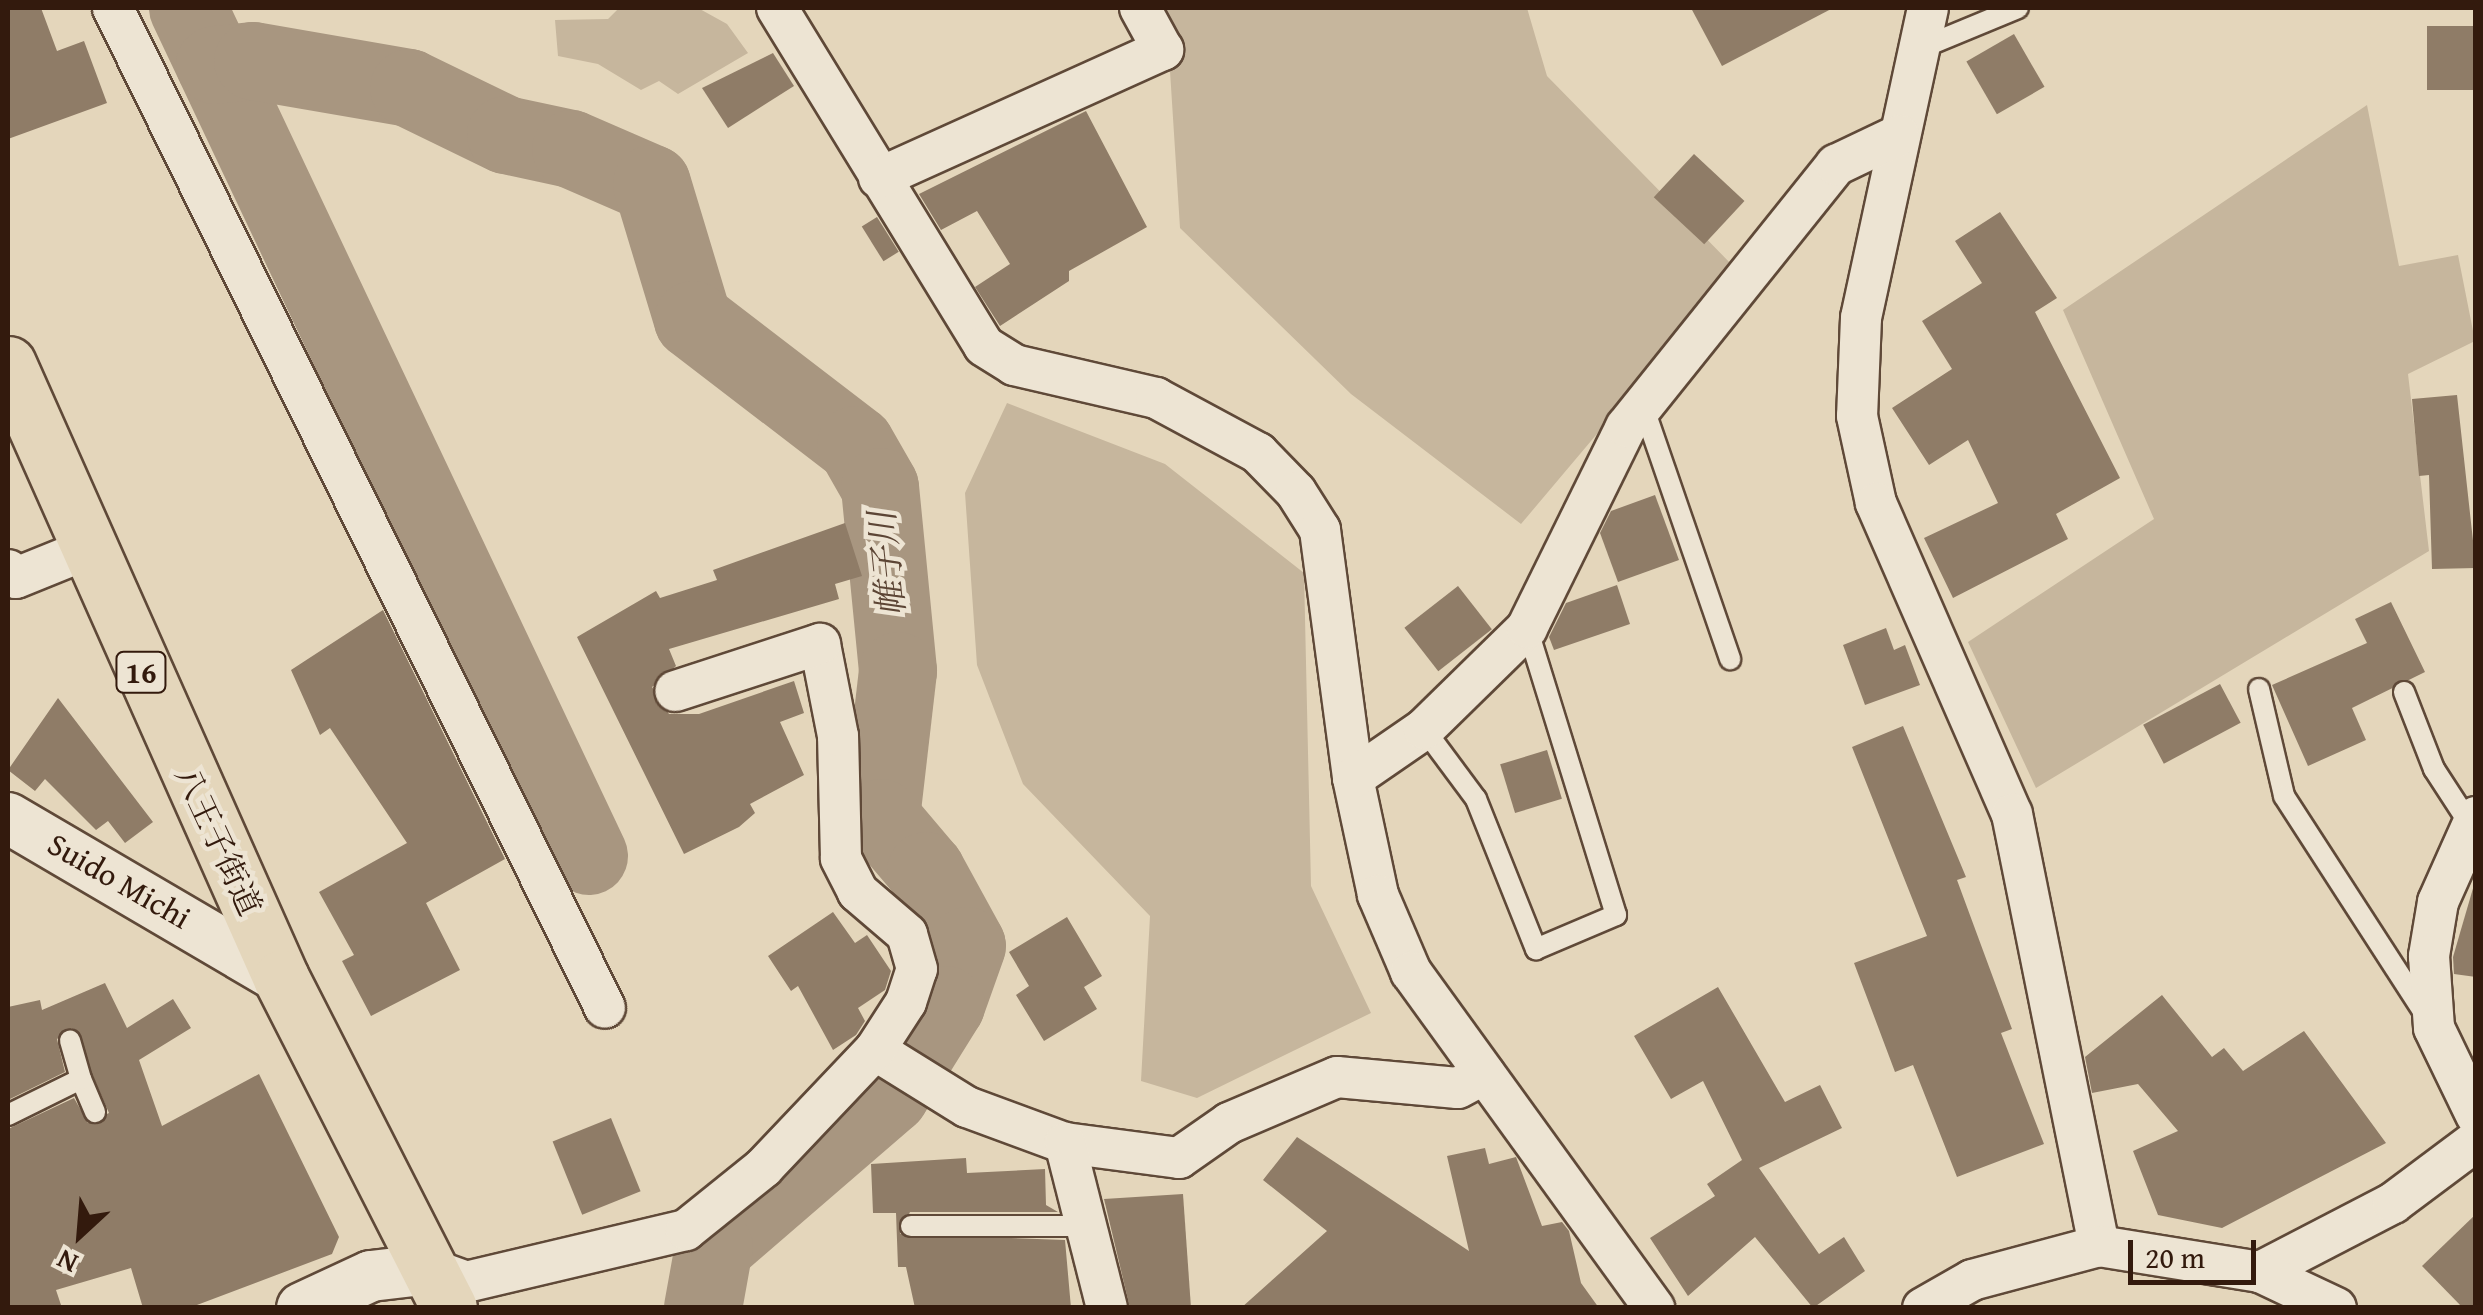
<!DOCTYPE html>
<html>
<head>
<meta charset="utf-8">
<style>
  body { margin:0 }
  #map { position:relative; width:2483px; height:1315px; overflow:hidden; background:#e4d6bb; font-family:"Gentium Book Plus","Noto Serif JP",serif }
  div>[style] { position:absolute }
  .green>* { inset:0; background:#c6b69d }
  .river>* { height:78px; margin:-39px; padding:0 39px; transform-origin:39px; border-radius:39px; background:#a89680 }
  .building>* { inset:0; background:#8f7c67; transform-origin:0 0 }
  .roads { filter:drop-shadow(2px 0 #5f4938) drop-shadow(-2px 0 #5f4938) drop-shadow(0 2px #5f4938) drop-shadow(0 -2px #5f4938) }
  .service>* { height:20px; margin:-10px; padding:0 10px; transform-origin:10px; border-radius:10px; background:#ede4d3 }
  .minor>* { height:40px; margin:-20px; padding:0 20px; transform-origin:20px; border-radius:20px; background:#ede4d3 }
  .tertiary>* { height:50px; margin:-25px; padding:0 25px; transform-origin:25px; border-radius:25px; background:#ede4d3 }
  .trunk>* { height:55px; margin:-27.5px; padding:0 27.5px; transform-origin:27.5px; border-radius:27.5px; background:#e4d6bb }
  span { translate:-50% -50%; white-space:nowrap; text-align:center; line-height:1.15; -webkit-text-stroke:9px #ede4d3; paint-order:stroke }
  .shield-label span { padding:2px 8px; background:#ede4d3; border:2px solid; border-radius:8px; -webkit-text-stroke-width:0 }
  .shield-label { font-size:30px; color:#331a0d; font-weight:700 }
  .street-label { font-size:32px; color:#331a0d }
  .water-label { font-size:35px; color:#5c4535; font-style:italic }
  .frame { position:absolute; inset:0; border:10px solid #331a0d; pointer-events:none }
  .north { position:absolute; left:30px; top:1185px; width:100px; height:100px; -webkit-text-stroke:8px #ede4d3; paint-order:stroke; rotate:206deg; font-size:28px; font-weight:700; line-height:40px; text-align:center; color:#331a0d }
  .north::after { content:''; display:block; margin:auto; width:35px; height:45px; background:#331a0d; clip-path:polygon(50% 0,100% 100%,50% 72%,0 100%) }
  .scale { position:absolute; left:2128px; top:1240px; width:128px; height:45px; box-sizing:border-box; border:5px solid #331a0d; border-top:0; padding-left:12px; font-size:30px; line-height:35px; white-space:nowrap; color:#331a0d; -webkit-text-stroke:8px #ede4d3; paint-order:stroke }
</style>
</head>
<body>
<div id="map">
  <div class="green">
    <i style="clip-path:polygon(619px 8px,698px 8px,727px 24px,748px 53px,678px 94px,659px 81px,641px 90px,598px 64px,558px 56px,555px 20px,608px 19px)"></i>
    <i style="clip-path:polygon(1166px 8px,1527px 8px,1547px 76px,1736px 269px,1521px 524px,1351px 394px,1180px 228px)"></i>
    <i style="clip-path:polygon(2367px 105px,2399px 266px,2458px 255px,2475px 341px,2408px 374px,2429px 551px,2036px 788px,1968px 642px,2154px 519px,2063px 310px)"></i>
    <i style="clip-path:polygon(1007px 403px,1165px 464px,1304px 573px,1311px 886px,1371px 1013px,1197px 1098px,1141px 1081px,1150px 916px,1023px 784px,977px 665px,965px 493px)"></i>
  </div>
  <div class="river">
    <i style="left:188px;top:8px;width:938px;rotate:64.69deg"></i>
    <i style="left:215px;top:65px;width:38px;rotate:-6deg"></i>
    <i style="left:253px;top:61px;width:158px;rotate:9.8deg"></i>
    <i style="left:409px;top:88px;width:108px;rotate:25.9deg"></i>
    <i style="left:506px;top:135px;width:66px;rotate:12.2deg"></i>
    <i style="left:571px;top:149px;width:88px;rotate:23.4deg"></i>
    <i style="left:652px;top:184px;width:142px;rotate:73.2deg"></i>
    <i style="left:693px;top:320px;width:205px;rotate:37.5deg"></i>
    <i style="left:856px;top:445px;width:48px;rotate:60.3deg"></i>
    <i style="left:880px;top:487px;width:185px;rotate:84.4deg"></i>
    <i style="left:898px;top:671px;width:148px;rotate:96.6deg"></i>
    <i style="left:881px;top:818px;width:70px;rotate:49.7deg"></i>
    <i style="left:926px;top:871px;width:85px;rotate:61.3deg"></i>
    <i style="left:967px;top:946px;width:63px;rotate:109.6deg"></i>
    <i style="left:946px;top:1005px;width:106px;rotate:121.9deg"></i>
    <i style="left:890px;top:1095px;width:233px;rotate:139.2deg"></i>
    <i style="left:714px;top:1247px;width:62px;rotate:100.2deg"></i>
  </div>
  <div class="building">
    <i style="clip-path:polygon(8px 8px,41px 8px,57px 51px,84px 41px,107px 103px,8px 139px)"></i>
    <i style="clip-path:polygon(1691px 8px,1833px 8px,1722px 66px)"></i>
    <i style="left:2476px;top:26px;width:64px;height:49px;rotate:90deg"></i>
    <i style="left:2014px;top:34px;width:61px;height:55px;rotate:60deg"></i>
    <i style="clip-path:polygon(773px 53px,794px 86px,728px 128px,702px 88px)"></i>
    <i style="clip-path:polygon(1086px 111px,1147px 227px,1069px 271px,1069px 281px,1000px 326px,975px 287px,1010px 264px,977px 211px,941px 230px,919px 194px)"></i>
    <i style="left:1694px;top:154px;width:69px;height:59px;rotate:43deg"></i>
    <i style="clip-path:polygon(2000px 212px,2057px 298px,2035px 312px,2120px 478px,2056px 514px,2068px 539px,1953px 598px,1924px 538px,1998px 503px,1968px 440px,1929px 465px,1892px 408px,1952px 369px,1922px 321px,1982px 283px,1955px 241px)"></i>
    <i style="left:877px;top:217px;width:41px;height:18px;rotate:58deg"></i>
    <i style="clip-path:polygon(2457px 395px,2476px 568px,2432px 569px,2429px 475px,2419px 476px,2412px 399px)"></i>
    <i style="clip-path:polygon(1655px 495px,1679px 560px,1618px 582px,1600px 533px,1611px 511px)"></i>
    <i style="clip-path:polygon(845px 523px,862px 576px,835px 584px,839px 599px,669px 649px,676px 666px,652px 687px,669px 714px,699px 714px,794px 681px,804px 713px,780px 722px,804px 775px,750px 804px,755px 813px,739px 827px,684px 854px,577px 637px,656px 591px,660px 598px,717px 580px,713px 570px)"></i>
    <i style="clip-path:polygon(1617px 585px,1630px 624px,1554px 650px,1549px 637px,1566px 603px)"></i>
    <i style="left:1458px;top:586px;width:55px;height:68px;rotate:52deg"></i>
    <i style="clip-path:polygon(2391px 602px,2425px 672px,2352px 708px,2366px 740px,2308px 766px,2272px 685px,2367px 643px,2355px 619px)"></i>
    <i style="clip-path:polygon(383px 610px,505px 859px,426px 903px,460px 970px,371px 1016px,342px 961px,354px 955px,319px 892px,407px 843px,330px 728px,320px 735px,291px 670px)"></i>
    <i style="clip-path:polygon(1886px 628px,1894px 650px,1905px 645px,1920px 685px,1865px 705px,1843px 645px)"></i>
    <i style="left:2220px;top:684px;width:44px;height:87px;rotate:62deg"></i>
    <i style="clip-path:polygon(58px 698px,153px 822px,125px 843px,108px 821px,96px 830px,45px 779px,35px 791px,8px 770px)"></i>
    <i style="clip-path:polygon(1903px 726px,1966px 877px,1957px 880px,2012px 1029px,2001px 1033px,2044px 1144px,1957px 1177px,1913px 1065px,1895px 1072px,1854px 963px,1927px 936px,1852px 747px)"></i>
    <i style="left:1547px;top:750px;width:51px;height:49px;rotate:73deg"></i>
    <i style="clip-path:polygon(2476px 878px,2476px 977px,2454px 974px,2453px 957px)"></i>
    <i style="clip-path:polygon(833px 912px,855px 943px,867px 935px,891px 971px,885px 990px,858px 1008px,865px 1021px,856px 1035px,833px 1050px,798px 986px,791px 991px,768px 956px)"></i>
    <i style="clip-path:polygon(1067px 917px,1102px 976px,1084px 987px,1097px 1009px,1044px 1041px,1016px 995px,1029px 986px,1009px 952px)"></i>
    <i style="clip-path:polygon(105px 983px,127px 1028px,173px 999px,191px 1028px,139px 1060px,162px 1126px,259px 1074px,339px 1237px,332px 1254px,189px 1308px,143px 1308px,131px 1268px,56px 1290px,62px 1308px,8px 1308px,8px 1129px,74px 1098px,88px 1123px,109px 1113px,72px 1028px,57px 1039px,65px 1072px,8px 1100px,8px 1007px,40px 1000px,42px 1010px)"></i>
    <i style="clip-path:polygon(1718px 987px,1785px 1102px,1820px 1085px,1842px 1128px,1759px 1168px,1819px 1254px,1844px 1237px,1865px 1271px,1813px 1308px,1755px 1237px,1688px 1296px,1650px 1238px,1715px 1196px,1707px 1184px,1742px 1160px,1703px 1081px,1671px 1099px,1634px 1036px)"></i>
    <i style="clip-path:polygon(2162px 995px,2212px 1057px,2224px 1048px,2243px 1071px,2304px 1031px,2386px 1143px,2222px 1228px,2158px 1215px,2133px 1151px,2178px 1131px,2138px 1084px,2092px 1093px,2085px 1057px)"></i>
    <i style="left:611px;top:1118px;width:79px;height:63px;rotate:68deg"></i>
    <i style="clip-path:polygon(1297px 1137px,1469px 1251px,1447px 1156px,1485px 1148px,1489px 1164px,1516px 1157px,1542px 1226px,1562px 1222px,1569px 1231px,1581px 1283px,1599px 1308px,1241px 1308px,1327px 1231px,1263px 1180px)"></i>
    <i style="clip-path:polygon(966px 1158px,967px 1173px,1045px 1169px,1046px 1205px,1058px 1212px,910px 1212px,900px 1234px,1065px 1240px,1071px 1308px,915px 1308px,906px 1267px,898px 1267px,896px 1213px,873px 1213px,871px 1164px)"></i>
    <i style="clip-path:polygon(1183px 1194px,1191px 1308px,1130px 1308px,1104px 1199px)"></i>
    <i style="clip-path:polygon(2476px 1214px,2476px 1308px,2463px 1308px,2422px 1266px)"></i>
  </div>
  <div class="roads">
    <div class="service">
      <i style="left:1919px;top:49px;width:107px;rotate:-22.5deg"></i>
      <i style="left:1643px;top:406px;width:268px;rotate:71deg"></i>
      <i style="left:2259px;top:689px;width:110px;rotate:76.8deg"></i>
      <i style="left:2284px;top:796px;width:260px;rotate:57.1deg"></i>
      <i style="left:2404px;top:692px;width:83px;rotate:68.7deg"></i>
      <i style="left:2434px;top:769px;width:68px;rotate:57deg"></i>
      <i style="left:1424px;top:729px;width:87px;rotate:53.4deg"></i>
      <i style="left:1476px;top:799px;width:162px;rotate:68.2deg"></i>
      <i style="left:1536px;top:949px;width:87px;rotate:-23deg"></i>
      <i style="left:1616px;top:915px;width:300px;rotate:-107.2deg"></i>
      <i style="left:81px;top:1079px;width:36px;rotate:67deg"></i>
      <i style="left:8px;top:1115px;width:81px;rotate:-26.3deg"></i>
      <i style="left:81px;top:1079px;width:40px;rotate:-106deg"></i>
      <i style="left:911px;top:1226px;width:173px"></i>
    </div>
    <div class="minor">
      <i style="left:113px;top:8px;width:1114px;rotate:63.8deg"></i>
      <i style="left:777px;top:8px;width:396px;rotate:58.5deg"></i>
      <i style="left:984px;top:346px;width:36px;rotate:32deg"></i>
      <i style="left:1014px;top:365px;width:146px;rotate:13.1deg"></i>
      <i style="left:1156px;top:398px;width:116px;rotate:28.3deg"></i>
      <i style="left:1258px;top:453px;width:54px;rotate:45.7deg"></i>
      <i style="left:1296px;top:492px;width:45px;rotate:57.7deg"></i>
      <i style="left:1320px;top:530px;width:250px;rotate:82.4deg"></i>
      <i style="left:1353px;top:778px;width:120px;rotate:77.9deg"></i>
      <i style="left:1378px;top:895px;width:84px;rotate:66.8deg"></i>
      <i style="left:1411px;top:972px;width:415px;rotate:54.1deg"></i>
      <i style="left:1928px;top:8px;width:317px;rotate:102.2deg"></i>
      <i style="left:1861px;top:318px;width:98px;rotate:92.3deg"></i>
      <i style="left:1857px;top:416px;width:89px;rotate:77.7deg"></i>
      <i style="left:1876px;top:503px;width:339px;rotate:66.4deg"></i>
      <i style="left:2012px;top:814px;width:441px;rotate:78.6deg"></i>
      <i style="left:879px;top:178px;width:312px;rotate:-24.3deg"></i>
      <i style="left:1163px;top:50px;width:48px;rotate:-118.7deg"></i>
      <i style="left:8px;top:570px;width:11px;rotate:45deg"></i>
      <i style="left:16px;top:578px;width:74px;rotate:-22.1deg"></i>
      <i style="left:1353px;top:778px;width:86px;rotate:-34.6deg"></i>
      <i style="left:1424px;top:729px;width:144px;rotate:-44.4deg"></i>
      <i style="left:1527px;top:628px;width:224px;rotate:-63.8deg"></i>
      <i style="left:1626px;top:427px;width:336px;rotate:-51.3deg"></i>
      <i style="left:1836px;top:165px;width:70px;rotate:-25.5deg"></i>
      <i style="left:2476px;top:817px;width:93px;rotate:114.1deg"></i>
      <i style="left:2438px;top:902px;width:55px;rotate:99.5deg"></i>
      <i style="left:2429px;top:956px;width:72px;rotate:86deg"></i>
      <i style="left:2434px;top:1028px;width:97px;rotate:64.2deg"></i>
      <i style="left:875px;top:1050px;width:108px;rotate:31.8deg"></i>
      <i style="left:967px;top:1107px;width:104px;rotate:20.2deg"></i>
      <i style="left:1065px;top:1143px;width:115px;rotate:7.5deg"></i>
      <i style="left:1179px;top:1158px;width:61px;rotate:-35deg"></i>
      <i style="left:1229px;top:1123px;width:117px;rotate:-23.1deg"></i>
      <i style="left:1337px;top:1077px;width:121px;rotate:5.2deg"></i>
      <i style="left:1458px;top:1088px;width:30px;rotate:-28deg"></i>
      <i style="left:1065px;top:1143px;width:170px;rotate:75.7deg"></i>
      <i style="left:431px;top:1269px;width:37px;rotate:20deg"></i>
      <i style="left:466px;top:1282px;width:226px;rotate:-13.3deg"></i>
      <i style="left:686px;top:1230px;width:99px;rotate:-38.8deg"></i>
      <i style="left:763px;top:1168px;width:163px;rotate:-46.5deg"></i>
      <i style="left:875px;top:1050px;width:57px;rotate:-57.1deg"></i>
      <i style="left:906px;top:1002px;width:35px;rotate:-72deg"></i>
      <i style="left:917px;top:969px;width:36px;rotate:-106deg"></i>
      <i style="left:907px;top:934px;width:65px;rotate:-139.4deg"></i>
      <i style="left:858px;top:892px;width:38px;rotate:-117deg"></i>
      <i style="left:841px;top:858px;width:122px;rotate:-91.4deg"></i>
      <i style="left:838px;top:736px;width:94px;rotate:-101.1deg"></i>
      <i style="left:820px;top:644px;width:152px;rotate:162deg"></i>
      <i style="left:2260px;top:1272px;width:150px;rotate:-27.4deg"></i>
      <i style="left:2393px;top:1203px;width:104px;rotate:-36.8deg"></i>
      <i style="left:1923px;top:1308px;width:56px;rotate:-29.7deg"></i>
      <i style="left:1972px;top:1280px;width:131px;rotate:-15deg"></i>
      <i style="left:2099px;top:1246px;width:163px;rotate:9.2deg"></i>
      <i style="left:2260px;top:1272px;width:84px;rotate:25.3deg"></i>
    </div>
    <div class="tertiary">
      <i style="left:8px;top:818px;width:316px;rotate:30.4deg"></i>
      <i style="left:302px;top:1308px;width:76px;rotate:-24.9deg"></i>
      <i style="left:371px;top:1276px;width:60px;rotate:-6.7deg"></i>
    </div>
    <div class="trunk">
      <i style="left:8px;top:364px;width:672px;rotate:66.03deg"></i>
      <i style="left:281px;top:978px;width:370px;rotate:63deg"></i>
    </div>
  </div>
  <div class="shield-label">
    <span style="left:141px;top:672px">16</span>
  </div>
  <div class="street-label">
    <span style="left:218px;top:841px;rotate:65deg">八王子街道</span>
    <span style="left:119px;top:881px;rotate:30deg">Suido Michi</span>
  </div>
  <div class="water-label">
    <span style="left:887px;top:564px;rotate:-96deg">帷子川</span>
  </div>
  <div class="frame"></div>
  <div class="north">N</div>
  <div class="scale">20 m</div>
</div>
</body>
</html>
